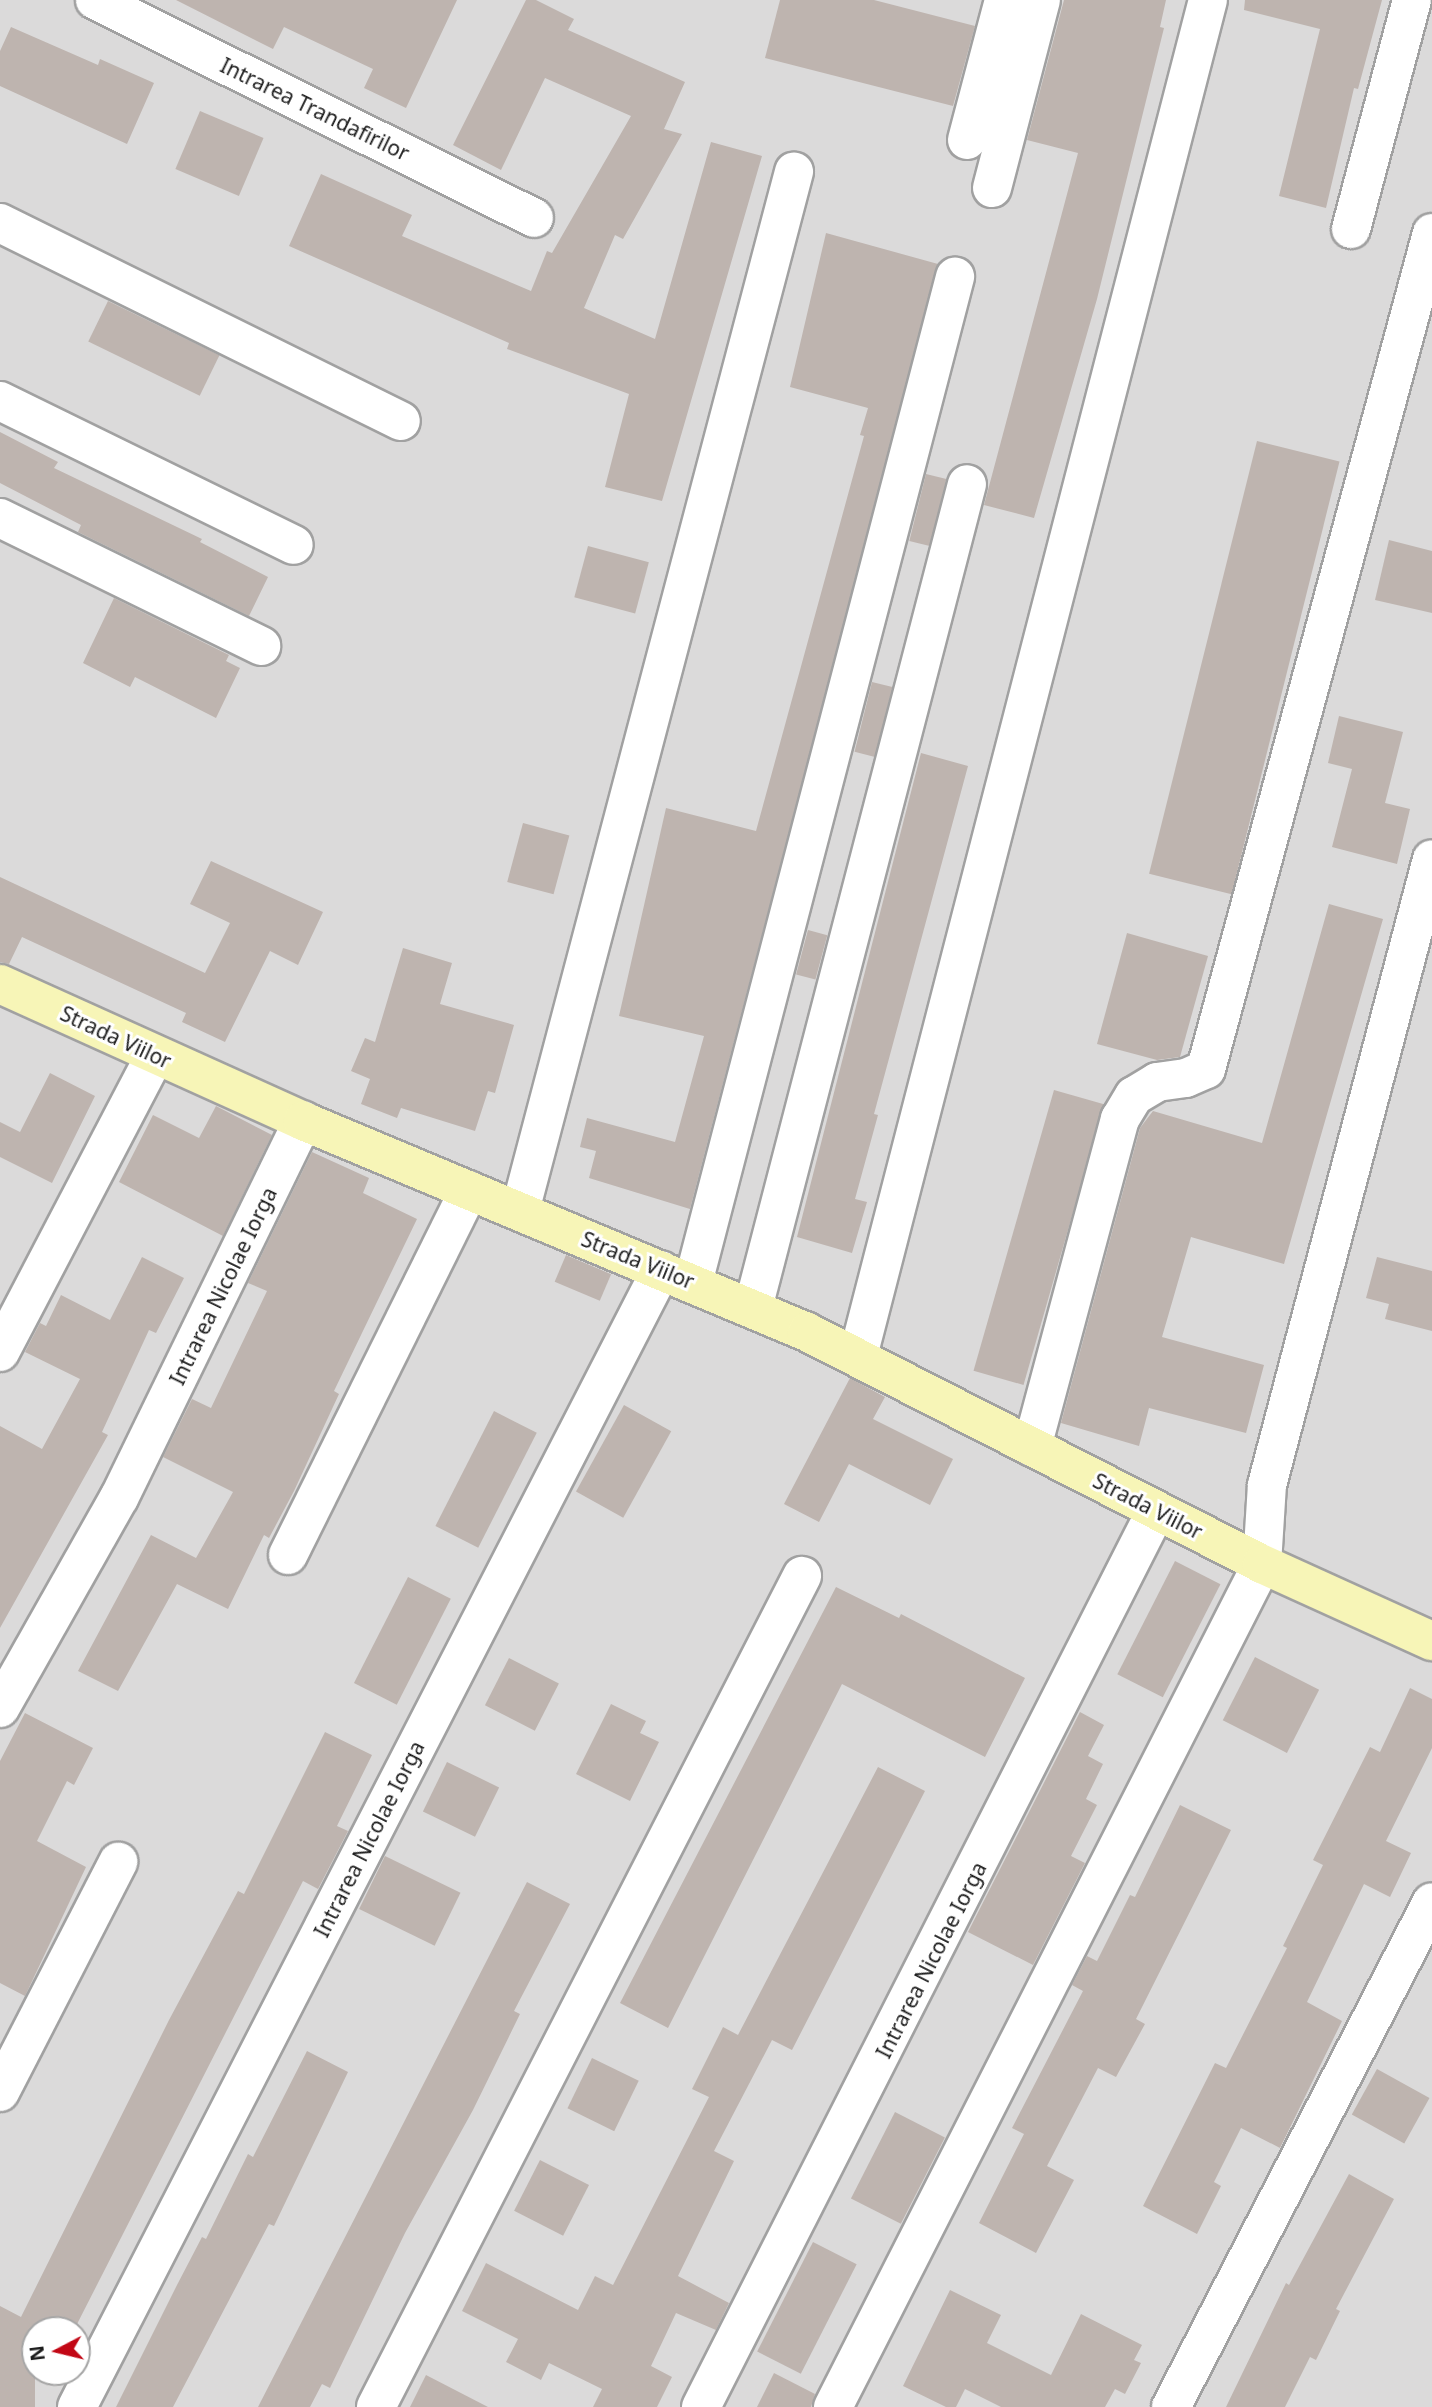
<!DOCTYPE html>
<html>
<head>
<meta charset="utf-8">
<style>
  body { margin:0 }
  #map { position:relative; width:1432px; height:2407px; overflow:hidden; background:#eee9e3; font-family:"Noto Sans",sans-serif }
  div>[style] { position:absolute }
  .residential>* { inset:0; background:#dbdada }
  .building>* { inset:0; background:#beb4af; transform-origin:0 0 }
  .roads { filter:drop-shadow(2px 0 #a1a1a1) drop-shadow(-2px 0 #a1a1a1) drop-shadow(0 2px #a1a1a1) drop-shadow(0 -2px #a1a1a1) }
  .street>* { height:38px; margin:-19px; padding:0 19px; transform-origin:19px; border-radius:19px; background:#fff }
  .secondary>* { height:38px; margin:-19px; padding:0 19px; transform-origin:19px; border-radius:19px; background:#f7f5b7 }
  span { translate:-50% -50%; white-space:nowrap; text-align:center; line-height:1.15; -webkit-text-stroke:6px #fff; paint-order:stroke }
  .street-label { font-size:21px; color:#1d1d1d }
  .north { position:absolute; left:21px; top:2316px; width:70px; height:70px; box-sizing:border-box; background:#fff; border:2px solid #a5a5a5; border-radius:50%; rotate:263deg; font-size:19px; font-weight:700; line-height:28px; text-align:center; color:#1d1d1d }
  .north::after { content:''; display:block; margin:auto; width:24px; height:32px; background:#c20715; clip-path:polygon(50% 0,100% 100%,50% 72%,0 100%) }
</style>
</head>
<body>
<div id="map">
  <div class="residential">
    <i style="clip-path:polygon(evenodd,0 0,1432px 0,1432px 2407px,0 2407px,0 0,35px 2330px,77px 2330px,77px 2372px,35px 2372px,35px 2330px)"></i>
  </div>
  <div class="building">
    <i style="clip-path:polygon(176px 0,457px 0,406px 108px,364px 88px,373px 69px,284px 27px,273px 49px)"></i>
    <i style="clip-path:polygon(526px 0,536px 0,574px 19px,568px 30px,685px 82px,664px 129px,682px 134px,623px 239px,615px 235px,584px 308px,655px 339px,711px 142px,762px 156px,662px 501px,605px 487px,629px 394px,507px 349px,509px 343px,289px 246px,321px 174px,412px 215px,402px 236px,531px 291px,547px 251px,552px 253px,631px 116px,545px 78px,501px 170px,453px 145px)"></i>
    <i style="clip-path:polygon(780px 0,874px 0,975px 26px,953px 106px,765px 58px)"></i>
    <i style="clip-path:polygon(1064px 0,1166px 0,1160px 27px,1164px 28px,1097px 299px,1034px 518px,984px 505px,1078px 153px,1027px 140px)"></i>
    <i style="clip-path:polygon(1245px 0,1382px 0,1358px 89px,1354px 88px,1326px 208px,1279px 196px,1320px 29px,1244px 10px)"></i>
    <i style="clip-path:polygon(11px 27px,98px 65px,100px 59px,154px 83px,127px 144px,0 86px,0 51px)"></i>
    <i style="left:200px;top:111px;width:69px;height:63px;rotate:23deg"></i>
    <i style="clip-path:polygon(826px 233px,938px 264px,690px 1209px,589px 1178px,596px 1151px,580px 1147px,587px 1118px,675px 1142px,704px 1036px,619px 1016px,666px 808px,756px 831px,864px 436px,860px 435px,868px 408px,790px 387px)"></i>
    <i style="left:108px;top:301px;width:124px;height:45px;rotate:26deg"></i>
    <i style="clip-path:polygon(0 432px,58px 462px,54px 468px,202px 539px,200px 542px,268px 577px,249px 616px,78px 532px,81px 525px,0 483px)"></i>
    <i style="left:1257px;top:441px;width:85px;height:446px;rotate:14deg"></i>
    <i style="left:926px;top:474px;width:21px;height:69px;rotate:14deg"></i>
    <i style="clip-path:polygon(1389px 540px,1432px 551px,1432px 613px,1375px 600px)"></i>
    <i style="left:588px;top:546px;width:63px;height:53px;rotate:15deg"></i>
    <i style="clip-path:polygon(114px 598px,229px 655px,226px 661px,240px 668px,216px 718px,135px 677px,130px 687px,83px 663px)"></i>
    <i style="left:872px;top:682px;width:21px;height:72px;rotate:14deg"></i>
    <i style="clip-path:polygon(1339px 716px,1403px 732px,1385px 803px,1410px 809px,1397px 864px,1332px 847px,1352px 769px,1328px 763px)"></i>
    <i style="clip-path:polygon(921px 753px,968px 766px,874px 1114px,878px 1115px,855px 1199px,867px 1202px,852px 1253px,797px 1237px)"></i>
    <i style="left:523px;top:823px;width:48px;height:61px;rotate:15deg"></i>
    <i style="clip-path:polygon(211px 861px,323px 912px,298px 965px,270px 951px,225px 1042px,182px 1022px,186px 1013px,22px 937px,9px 964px,0 962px,0 877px,205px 973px,230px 923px,190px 904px)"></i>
    <i style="clip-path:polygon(1329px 904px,1383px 919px,1284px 1264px,1191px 1237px,1162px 1337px,1264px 1365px,1246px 1433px,1149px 1408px,1139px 1446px,1061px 1423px,1140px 1128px,1153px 1111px,1262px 1143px)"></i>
    <i style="left:808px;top:930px;width:20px;height:46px;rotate:15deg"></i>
    <i style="clip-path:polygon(1127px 933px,1208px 956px,1180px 1057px,1157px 1060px,1097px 1044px)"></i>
    <i style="clip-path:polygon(403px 948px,452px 963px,440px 1004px,514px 1025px,495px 1093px,488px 1091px,475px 1131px,401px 1108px,397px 1118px,361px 1104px,370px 1079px,351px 1071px,365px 1038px,375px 1042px)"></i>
    <i style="clip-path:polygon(50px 1073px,95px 1096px,52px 1183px,0 1157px,0 1122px,20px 1132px)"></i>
    <i style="left:1054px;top:1090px;width:52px;height:292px;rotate:16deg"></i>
    <i style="clip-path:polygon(216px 1106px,272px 1135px,223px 1236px,119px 1182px,153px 1115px,199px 1138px)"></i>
    <i style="clip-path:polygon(312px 1152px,369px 1178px,363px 1193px,417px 1219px,334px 1391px,339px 1394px,294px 1491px,269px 1538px,264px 1535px,228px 1609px,177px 1584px,118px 1691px,78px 1671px,151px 1535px,196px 1558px,233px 1492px,163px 1457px,192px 1399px,211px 1408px,267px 1291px,248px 1283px)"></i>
    <i style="left:566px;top:1255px;width:49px;height:29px;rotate:23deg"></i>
    <i style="clip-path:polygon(142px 1257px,184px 1278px,156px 1333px,149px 1330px,102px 1432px,108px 1435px,0 1628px,0 1426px,42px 1449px,80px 1379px,25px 1352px,40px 1323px,46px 1326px,61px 1295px,110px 1320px)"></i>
    <i style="clip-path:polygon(1377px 1257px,1432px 1271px,1432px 1331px,1385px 1319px,1389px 1304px,1366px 1298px)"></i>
    <i style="clip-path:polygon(850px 1378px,885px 1397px,873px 1419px,953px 1459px,930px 1505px,849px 1464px,819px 1522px,784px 1504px)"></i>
    <i style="left:624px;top:1405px;width:54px;height:99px;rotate:29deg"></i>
    <i style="left:494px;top:1411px;width:48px;height:129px;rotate:27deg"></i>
    <i style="left:1175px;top:1561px;width:51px;height:127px;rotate:27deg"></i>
    <i style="left:408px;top:1577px;width:48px;height:119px;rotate:27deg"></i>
    <i style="clip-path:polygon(836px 1587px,899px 1618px,901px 1614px,1025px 1678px,985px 1757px,842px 1684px,668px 2028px,620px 2003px)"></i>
    <i style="left:1255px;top:1657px;width:72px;height:71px;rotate:27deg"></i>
    <i style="left:509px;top:1658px;width:56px;height:53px;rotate:27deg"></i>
    <i style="clip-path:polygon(1410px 1688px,1432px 1699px,1432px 1748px,1386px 1841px,1411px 1853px,1390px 1897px,1364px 1884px,1307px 2002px,1342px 2021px,1280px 2148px,1241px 2128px,1214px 2182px,1221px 2186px,1197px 2234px,1143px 2206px,1215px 2063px,1226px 2068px,1287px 1948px,1283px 1946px,1323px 1865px,1313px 1860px,1370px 1747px,1380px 1752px)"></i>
    <i style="clip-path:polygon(611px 1704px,646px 1721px,640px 1733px,659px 1742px,630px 1801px,576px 1774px)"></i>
    <i style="clip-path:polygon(1080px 1712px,1104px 1725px,1088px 1756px,1103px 1764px,1086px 1799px,1097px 1805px,1071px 1856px,1085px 1863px,1033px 1965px,968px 1932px)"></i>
    <i style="clip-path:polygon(25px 1713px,93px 1748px,74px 1785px,67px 1781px,37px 1841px,86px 1867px,25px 1996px,0 1983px,0 1761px)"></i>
    <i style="clip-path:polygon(325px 1732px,372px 1755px,337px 1826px,348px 1831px,318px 1889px,303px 1881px,74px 2330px,35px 2330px,35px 2407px,0 2407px,0 2306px,21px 2317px,169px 2020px,238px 1891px,244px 1894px)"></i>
    <i style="left:447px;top:1762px;width:58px;height:55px;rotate:26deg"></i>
    <i style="clip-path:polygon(878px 1767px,925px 1791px,792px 2050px,772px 2040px,714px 2151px,734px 2161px,678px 2276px,729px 2303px,716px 2330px,676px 2313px,651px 2366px,672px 2377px,657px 2407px,593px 2407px,602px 2389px,549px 2363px,541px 2380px,506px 2362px,518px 2339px,462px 2311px,486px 2263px,578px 2310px,595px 2276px,613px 2285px,709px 2097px,692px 2089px,723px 2027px,738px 2035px)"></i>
    <i style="clip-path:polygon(1180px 1805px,1231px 1830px,1136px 2019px,1145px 2024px,1116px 2077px,1098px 2068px,1047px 2166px,1074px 2180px,1036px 2253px,979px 2223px,1024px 2134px,1012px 2128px,1083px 1991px,1072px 1985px,1087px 1956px,1097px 1961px,1130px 1895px,1135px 1897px)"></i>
    <i style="left:385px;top:1856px;width:84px;height:59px;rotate:26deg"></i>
    <i style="clip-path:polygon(527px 1882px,570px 1904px,514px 2011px,520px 2014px,473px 2110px,405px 2233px,330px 2388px,322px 2384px,310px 2407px,258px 2407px)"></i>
    <i style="clip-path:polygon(307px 2051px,348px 2072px,274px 2226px,269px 2224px,173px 2407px,116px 2407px,177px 2285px,202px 2237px,206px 2239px,248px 2154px,253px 2157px)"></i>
    <i style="left:592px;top:2058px;width:52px;height:56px;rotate:26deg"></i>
    <i style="left:1377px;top:2069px;width:60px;height:52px;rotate:29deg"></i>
    <i style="left:895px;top:2112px;width:56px;height:97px;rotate:27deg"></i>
    <i style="left:540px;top:2160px;width:55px;height:57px;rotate:27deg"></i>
    <i style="clip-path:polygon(1349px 2174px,1394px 2199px,1336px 2309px,1340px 2311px,1316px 2360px,1310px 2357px,1285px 2407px,1226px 2407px,1286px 2283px,1289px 2285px)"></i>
    <i style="left:813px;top:2242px;width:49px;height:123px;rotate:27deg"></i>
    <i style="clip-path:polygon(950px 2290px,1001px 2315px,987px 2343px,1051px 2375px,1081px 2314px,1142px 2345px,1134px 2360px,1141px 2363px,1125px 2394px,1115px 2389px,1105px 2407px,1001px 2407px,965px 2389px,956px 2407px,946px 2407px,903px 2386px)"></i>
    <i style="clip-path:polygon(774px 2373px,815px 2394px,811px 2407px,757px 2407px)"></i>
    <i style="clip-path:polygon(426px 2375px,488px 2407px,410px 2407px)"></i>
  </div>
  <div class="roads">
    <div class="street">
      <i style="left:95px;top:0;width:490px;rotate:26.4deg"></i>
      <i style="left:967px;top:140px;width:145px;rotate:-75.2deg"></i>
      <i style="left:992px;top:188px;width:194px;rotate:-75.4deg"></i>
      <i style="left:0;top:223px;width:447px;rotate:26.3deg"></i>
      <i style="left:1351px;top:229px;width:237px;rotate:-75.1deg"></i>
      <i style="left:0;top:401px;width:327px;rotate:26.1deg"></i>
      <i style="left:0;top:518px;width:291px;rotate:26.1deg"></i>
      <i style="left:520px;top:1211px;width:1075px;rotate:-75.23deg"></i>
      <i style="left:693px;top:1283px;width:1040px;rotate:-75.4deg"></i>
      <i style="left:753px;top:1308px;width:851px;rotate:-75.44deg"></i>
      <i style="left:0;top:1352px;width:334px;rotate:-62.4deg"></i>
      <i style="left:858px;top:1356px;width:1400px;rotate:-75.53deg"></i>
      <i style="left:1032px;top:1447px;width:340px;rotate:-75deg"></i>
      <i style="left:1120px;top:1119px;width:27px;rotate:-59deg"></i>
      <i style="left:1134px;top:1096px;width:27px;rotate:-31deg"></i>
      <i style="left:1157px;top:1082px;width:29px;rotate:-8deg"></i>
      <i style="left:1186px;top:1078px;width:22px;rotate:-24deg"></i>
      <i style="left:1206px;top:1069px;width:866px;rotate:-74.87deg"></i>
      <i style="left:288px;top:1555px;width:407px;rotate:-63.6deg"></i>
      <i style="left:0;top:1708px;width:241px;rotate:-60.5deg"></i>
      <i style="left:119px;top:1498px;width:420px;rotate:-64deg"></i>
      <i style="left:0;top:2092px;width:259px;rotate:-62.8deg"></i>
      <i style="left:77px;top:2407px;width:1278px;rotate:-62.81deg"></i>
      <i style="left:376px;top:2407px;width:934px;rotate:-62.86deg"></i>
      <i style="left:701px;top:2407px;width:1005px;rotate:-63.08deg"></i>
      <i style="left:833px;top:2407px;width:946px;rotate:-63.03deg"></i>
      <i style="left:1262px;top:1564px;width:79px;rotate:-86.4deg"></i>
      <i style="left:1267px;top:1485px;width:647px;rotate:-75.23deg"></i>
      <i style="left:1171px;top:2407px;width:568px;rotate:-62.67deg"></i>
    </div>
    <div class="secondary">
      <i style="left:0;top:984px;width:333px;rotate:24.3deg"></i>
      <i style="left:303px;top:1121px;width:546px;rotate:22.72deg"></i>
      <i style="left:807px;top:1332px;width:511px;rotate:27.02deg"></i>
      <i style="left:1262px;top:1564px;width:187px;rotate:24.4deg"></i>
    </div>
  </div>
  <div class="street-label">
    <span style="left:315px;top:109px;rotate:26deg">Intrarea Trandafirilor</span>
    <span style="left:116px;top:1037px;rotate:25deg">Strada Viilor</span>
    <span style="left:638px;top:1260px;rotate:22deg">Strada Viilor</span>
    <span style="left:223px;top:1286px;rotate:-64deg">Intrarea Nicolae Iorga</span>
    <span style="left:1148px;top:1506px;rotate:27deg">Strada Viilor</span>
    <span style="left:369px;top:1839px;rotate:-63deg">Intrarea Nicolae Iorga</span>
    <span style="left:931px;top:1960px;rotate:-63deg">Intrarea Nicolae Iorga</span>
  </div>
  <div class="north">N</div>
</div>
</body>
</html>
